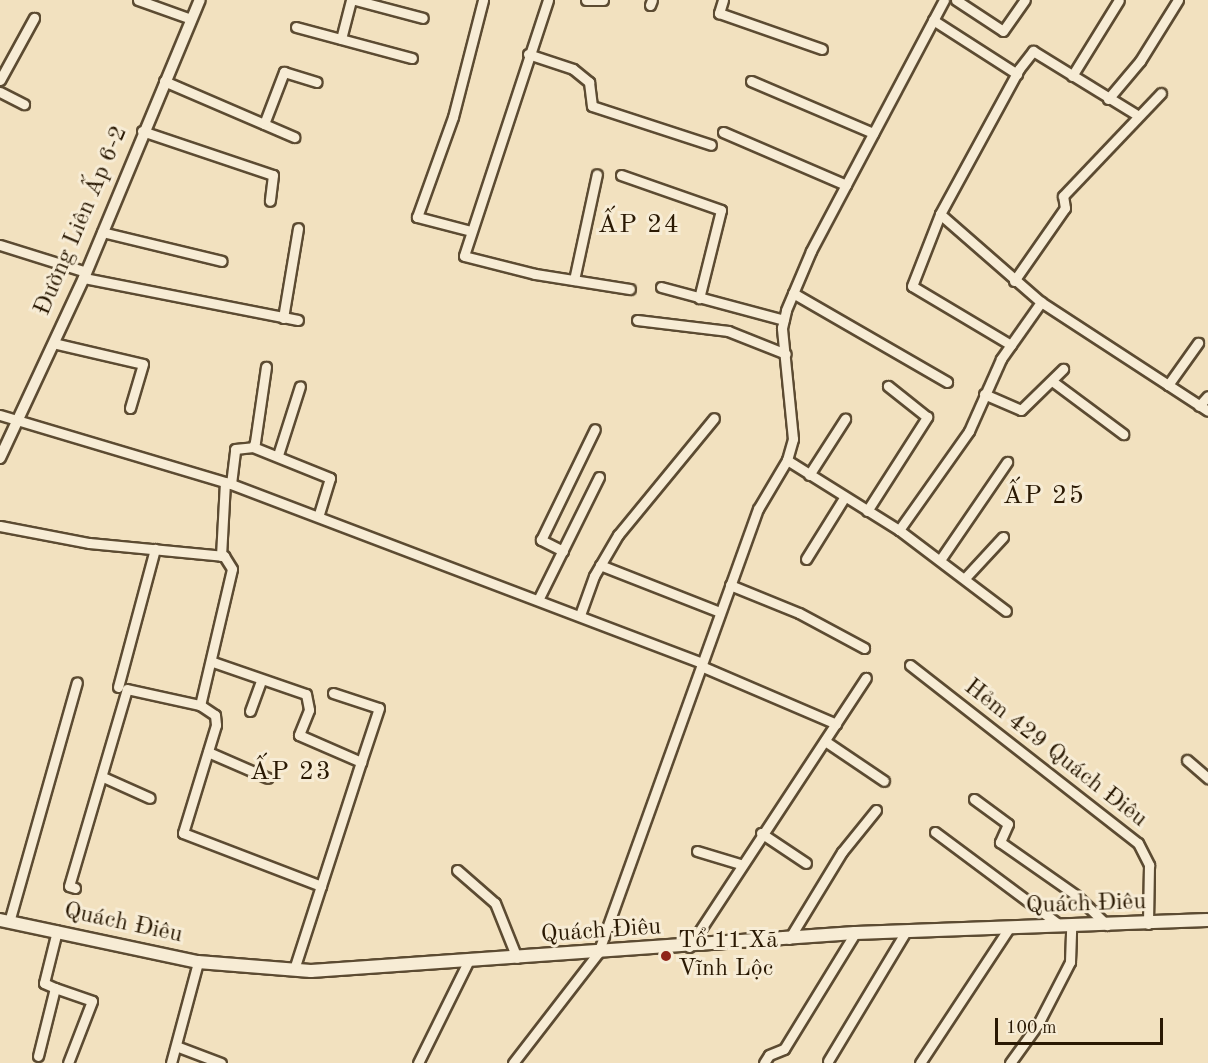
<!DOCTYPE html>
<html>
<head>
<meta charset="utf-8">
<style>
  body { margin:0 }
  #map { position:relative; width:1208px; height:1063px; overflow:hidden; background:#f2e1bf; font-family:"Old Standard TT",serif }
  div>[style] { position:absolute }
  .roads { filter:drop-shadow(2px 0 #5c4b32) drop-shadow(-2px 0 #5c4b32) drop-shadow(0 2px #5c4b32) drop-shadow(0 -2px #5c4b32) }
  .minor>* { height:9px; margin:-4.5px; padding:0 4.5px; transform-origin:4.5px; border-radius:4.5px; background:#f7ecd5 }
  .tertiary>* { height:10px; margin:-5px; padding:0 5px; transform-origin:5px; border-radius:5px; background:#f7ecd5 }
  .secondary>* { height:12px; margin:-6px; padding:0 6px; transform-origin:6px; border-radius:6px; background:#f7ecd5 }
  .dots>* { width:16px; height:16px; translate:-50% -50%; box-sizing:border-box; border:3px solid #f7ecd5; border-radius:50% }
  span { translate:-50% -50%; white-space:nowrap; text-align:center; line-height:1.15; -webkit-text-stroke:6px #f7ecd5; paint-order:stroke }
  .street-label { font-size:24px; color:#2a1903 }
  .poi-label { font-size:24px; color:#2a1903 }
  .left { translate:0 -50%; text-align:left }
  .neighbourhood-label { font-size:26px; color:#2a1903; letter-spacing:1.5px }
  .scale { position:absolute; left:995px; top:1018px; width:168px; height:27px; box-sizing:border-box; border:3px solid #2a1903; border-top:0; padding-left:8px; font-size:18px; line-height:21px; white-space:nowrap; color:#2a1903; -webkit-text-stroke:4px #f7ecd5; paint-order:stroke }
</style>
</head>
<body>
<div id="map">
  <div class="roads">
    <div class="minor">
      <i style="left:138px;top:0;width:56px;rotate:19.7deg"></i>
      <i style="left:355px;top:0;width:70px;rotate:14.8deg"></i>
      <i style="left:548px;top:0;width:269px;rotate:108.2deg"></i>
      <i style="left:464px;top:256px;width:73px;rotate:14.2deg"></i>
      <i style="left:535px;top:274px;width:96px;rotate:9deg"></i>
      <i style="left:586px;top:0;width:17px"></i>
      <i style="left:723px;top:0;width:14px;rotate:107deg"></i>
      <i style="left:719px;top:13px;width:109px;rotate:19.3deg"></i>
      <i style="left:956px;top:0;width:56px;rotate:33.4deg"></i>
      <i style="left:1003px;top:31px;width:38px;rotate:-55deg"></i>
      <i style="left:650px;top:5px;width:5px;rotate:-68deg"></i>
      <i style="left:933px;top:20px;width:100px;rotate:32.7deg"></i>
      <i style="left:296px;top:27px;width:120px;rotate:15deg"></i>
      <i style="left:341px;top:39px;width:40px;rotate:-75.6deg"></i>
      <i style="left:528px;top:54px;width:47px;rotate:18.4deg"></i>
      <i style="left:573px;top:69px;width:21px;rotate:39deg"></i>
      <i style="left:589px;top:82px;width:24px;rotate:83deg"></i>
      <i style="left:592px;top:106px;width:125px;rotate:18.1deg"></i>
      <i style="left:1072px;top:76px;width:89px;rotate:-58.3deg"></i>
      <i style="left:0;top:80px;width:71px;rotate:-61.3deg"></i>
      <i style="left:164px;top:81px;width:142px;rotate:23.3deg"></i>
      <i style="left:751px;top:81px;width:133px;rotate:23.1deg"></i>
      <i style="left:0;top:92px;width:27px;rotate:27deg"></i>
      <i style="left:1108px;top:99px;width:50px;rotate:-49.9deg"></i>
      <i style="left:1140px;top:61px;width:72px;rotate:-58.1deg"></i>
      <i style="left:264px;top:124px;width:56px;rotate:-69deg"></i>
      <i style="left:284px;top:72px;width:34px;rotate:17deg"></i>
      <i style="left:142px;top:131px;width:138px;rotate:18.6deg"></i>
      <i style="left:273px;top:175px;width:26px;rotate:97deg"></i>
      <i style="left:723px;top:132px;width:134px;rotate:23.3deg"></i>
      <i style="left:621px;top:175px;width:106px;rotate:19.3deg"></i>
      <i style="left:721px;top:210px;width:91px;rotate:104deg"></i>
      <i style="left:940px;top:214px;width:134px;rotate:41.1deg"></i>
      <i style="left:1041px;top:302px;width:199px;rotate:33.1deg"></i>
      <i style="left:471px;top:231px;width:56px;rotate:-165.5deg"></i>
      <i style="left:417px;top:217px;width:106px;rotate:-70.2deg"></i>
      <i style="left:453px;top:117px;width:121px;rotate:-75.6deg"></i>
      <i style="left:102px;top:232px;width:123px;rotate:13.6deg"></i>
      <i style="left:0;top:245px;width:90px;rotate:17.4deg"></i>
      <i style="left:84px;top:278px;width:218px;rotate:11.1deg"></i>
      <i style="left:574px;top:280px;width:108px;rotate:-77.8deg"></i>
      <i style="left:1014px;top:281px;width:89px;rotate:-55.1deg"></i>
      <i style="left:1065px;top:208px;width:12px;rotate:-99deg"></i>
      <i style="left:1063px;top:196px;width:142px;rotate:-46.4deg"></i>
      <i style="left:661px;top:287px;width:127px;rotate:15deg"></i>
      <i style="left:793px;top:293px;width:178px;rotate:30deg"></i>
      <i style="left:283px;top:318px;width:91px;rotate:-80.5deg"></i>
      <i style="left:637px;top:320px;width:92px;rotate:6.9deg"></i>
      <i style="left:728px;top:331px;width:62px;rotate:21.6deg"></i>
      <i style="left:53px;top:343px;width:92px;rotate:13.1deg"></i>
      <i style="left:143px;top:364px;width:46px;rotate:106.5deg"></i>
      <i style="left:1011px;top:345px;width:115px;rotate:-149.2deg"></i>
      <i style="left:912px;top:286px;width:77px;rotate:-68.7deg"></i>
      <i style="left:940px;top:214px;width:165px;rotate:-61.4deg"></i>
      <i style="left:1019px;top:69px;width:23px;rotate:-52deg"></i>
      <i style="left:1033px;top:51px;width:122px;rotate:31.6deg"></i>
      <i style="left:1052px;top:381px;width:89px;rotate:36.7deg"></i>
      <i style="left:1168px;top:385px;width:52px;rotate:-54.5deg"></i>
      <i style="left:984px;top:394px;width:40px;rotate:23.4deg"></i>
      <i style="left:1021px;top:410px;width:59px;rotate:-44.3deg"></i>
      <i style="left:1199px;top:406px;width:13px;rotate:-48deg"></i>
      <i style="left:0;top:415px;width:241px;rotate:16.6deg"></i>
      <i style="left:231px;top:484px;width:504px;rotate:20.81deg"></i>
      <i style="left:253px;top:447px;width:83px;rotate:21.9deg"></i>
      <i style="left:330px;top:478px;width:39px;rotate:107deg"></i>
      <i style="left:278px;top:455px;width:72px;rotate:-72.3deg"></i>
      <i style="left:787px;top:460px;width:132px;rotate:32deg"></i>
      <i style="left:899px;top:530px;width:134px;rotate:37.1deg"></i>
      <i style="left:809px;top:475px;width:67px;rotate:-57.3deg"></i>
      <i style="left:231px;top:484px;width:35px;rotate:-83deg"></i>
      <i style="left:235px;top:449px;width:18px;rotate:-6deg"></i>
      <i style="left:253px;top:447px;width:5px;rotate:-68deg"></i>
      <i style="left:255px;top:442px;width:76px;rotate:-81.7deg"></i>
      <i style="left:867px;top:511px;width:112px;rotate:-57.4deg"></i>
      <i style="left:927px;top:417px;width:50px;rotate:-141.5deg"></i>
      <i style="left:0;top:526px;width:91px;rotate:10.8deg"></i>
      <i style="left:89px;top:543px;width:136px;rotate:5.5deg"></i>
      <i style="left:224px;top:556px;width:15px;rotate:58deg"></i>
      <i style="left:232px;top:569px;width:140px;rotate:103.2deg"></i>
      <i style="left:200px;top:705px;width:18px;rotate:34deg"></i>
      <i style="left:215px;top:715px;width:10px;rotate:84deg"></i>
      <i style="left:216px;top:725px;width:113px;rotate:107deg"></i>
      <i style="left:183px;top:833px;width:148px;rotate:21deg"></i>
      <i style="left:899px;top:530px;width:121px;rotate:-54.7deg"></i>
      <i style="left:969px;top:431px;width:79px;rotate:-66deg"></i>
      <i style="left:1001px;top:359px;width:70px;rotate:-54.9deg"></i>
      <i style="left:563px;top:551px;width:25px;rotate:-153deg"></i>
      <i style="left:541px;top:540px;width:123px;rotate:-64.1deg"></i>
      <i style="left:221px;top:556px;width:74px;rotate:-86.9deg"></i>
      <i style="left:806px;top:559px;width:72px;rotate:-58.1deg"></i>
      <i style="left:940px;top:560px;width:119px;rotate:-55.6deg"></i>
      <i style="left:600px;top:565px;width:129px;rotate:21.4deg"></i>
      <i style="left:965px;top:578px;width:56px;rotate:-47.2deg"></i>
      <i style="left:730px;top:585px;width:74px;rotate:22.1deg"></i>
      <i style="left:799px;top:613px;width:74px;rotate:28.3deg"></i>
      <i style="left:539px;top:598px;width:135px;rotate:-63.6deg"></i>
      <i style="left:580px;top:615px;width:41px;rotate:-70.3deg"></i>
      <i style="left:594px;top:576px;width:48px;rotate:-59.7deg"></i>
      <i style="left:618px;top:535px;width:151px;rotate:-50.6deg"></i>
      <i style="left:213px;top:662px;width:98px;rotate:19deg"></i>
      <i style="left:306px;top:694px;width:16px;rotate:79deg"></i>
      <i style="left:309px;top:710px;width:27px;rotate:112deg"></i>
      <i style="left:299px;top:735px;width:68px;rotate:23.5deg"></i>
      <i style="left:361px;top:762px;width:218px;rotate:107.9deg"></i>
      <i style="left:910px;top:665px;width:289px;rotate:38deg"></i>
      <i style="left:1138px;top:843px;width:25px;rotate:63deg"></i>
      <i style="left:1149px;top:865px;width:59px;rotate:91deg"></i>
      <i style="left:701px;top:666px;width:147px;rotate:23.2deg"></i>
      <i style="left:118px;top:687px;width:143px;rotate:-75deg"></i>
      <i style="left:333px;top:693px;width:48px;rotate:18.1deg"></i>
      <i style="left:379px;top:708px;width:57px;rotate:108.4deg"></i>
      <i style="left:250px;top:711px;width:32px;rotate:-70deg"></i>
      <i style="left:825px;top:741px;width:71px;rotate:34.1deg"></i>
      <i style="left:208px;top:752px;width:65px;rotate:23.4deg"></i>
      <i style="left:1187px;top:760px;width:28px;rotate:41deg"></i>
      <i style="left:103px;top:777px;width:51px;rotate:24.1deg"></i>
      <i style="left:974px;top:799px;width:42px;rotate:36.3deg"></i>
      <i style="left:1008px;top:824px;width:20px;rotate:114deg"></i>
      <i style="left:1000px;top:842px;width:94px;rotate:35deg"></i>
      <i style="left:1077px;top:896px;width:42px;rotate:44deg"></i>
      <i style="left:935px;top:832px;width:157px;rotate:36.7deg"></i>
      <i style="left:761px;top:833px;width:54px;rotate:33.7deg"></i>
      <i style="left:697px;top:851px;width:45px;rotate:16.8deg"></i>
      <i style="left:457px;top:870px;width:50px;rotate:41deg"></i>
      <i style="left:495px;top:903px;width:59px;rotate:68.2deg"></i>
      <i style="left:75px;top:888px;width:6px;rotate:-162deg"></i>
      <i style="left:69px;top:886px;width:205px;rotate:-73.6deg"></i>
      <i style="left:127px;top:689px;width:75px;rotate:12.4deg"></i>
      <i style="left:9px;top:922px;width:249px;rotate:-74.2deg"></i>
      <i style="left:789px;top:939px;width:102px;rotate:-58.7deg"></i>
      <i style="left:842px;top:852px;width:54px;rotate:-51deg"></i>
      <i style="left:689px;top:947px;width:322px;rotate:-56.7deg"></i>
      <i style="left:55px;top:988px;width:39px;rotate:19deg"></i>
      <i style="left:92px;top:1001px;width:66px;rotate:111.2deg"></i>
      <i style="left:176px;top:1046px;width:48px;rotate:20.7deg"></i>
      <i style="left:38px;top:1056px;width:70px;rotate:-76deg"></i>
      <i style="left:55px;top:988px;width:12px;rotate:-156deg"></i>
      <i style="left:44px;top:983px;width:54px;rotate:-76deg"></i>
      <i style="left:828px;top:1061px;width:152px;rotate:-59deg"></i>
      <i style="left:171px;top:1063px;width:105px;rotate:-75deg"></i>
      <i style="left:418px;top:1063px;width:113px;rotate:-63.7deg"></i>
      <i style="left:513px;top:1063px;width:139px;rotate:-52.3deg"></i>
      <i style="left:598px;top:953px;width:472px;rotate:-70.2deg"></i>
      <i style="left:758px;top:509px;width:57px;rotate:-59.4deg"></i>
      <i style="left:787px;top:460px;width:22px;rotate:-74deg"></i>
      <i style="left:793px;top:439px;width:112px;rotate:-95.7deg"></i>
      <i style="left:782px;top:328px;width:18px;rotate:-77deg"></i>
      <i style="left:786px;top:310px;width:64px;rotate:-67deg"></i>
      <i style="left:811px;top:251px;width:284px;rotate:-62.1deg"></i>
      <i style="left:764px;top:1063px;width:9px;rotate:-58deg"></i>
      <i style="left:769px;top:1055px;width:16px;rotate:-22deg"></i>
      <i style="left:784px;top:1049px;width:136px;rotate:-58.5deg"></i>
      <i style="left:920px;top:1063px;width:162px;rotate:-56.6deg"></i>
      <i style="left:1010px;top:1063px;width:48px;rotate:-54.3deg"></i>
      <i style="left:1038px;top:1024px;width:70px;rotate:-62.7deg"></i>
      <i style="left:1070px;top:962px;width:36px;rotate:-88deg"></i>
    </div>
    <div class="tertiary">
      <i style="left:0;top:458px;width:199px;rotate:-65deg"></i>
      <i style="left:84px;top:278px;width:301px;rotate:-67.4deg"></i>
    </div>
    <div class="secondary">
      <i style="left:0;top:920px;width:202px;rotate:12deg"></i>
      <i style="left:198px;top:962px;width:113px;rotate:4.6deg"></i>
      <i style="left:311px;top:971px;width:545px;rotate:-4deg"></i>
      <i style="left:855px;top:933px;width:353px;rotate:-2.1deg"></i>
    </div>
  </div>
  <div class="dots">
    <i style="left:666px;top:956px;background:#8f2418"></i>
  </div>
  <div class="street-label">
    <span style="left:82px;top:221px;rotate:-67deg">Đường Liên Ấp 6-2</span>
    <span style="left:1055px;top:754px;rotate:38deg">Hẻm 429 Quách Điêu</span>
    <span style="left:1086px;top:905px;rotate:-2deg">Quách Điêu</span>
    <span style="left:123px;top:924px;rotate:12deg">Quách Điêu</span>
    <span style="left:601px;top:932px;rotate:-4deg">Quách Điêu</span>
  </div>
  <div class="poi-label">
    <span class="left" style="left:678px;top:956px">Tổ 11 Xã<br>Vĩnh Lộc</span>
  </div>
  <div class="neighbourhood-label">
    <span style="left:639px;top:226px">ẤP 24</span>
    <span style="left:1044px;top:497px">ẤP 25</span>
    <span style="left:291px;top:773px">ẤP 23</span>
  </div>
  <div class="scale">100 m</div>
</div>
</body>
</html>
